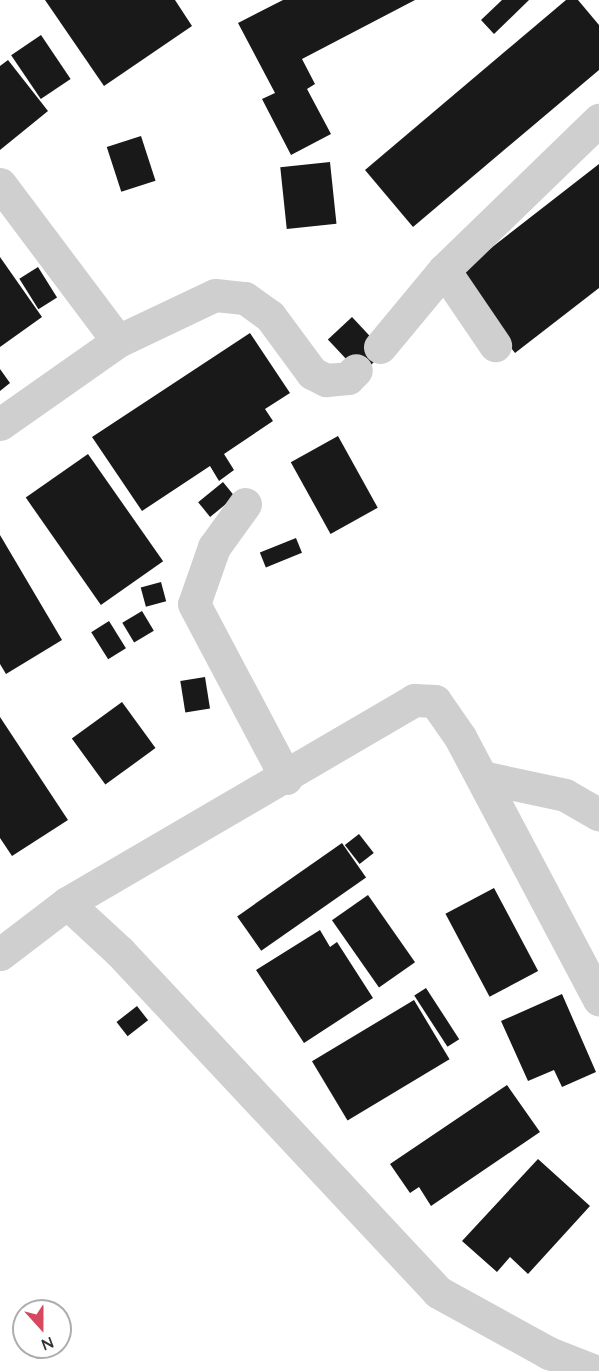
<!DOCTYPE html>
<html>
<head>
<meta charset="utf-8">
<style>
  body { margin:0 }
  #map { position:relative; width:599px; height:1371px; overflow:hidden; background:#fff; font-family:Quicksand,sans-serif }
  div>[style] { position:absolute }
  .building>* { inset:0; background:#191919; transform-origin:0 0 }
  .minor>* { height:33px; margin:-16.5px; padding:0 16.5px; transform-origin:16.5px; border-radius:16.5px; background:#cfcfcf }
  span { translate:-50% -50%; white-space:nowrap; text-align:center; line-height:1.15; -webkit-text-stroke:6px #fff; paint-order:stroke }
  .north { position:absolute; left:12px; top:1299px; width:60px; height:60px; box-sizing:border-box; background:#fff; border:2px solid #adadad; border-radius:50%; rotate:159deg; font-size:16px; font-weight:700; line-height:24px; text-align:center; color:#323232 }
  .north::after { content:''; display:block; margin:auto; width:21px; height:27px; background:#d5485e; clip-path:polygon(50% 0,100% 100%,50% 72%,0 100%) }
</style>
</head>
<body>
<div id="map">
  <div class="building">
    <i style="clip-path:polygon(45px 0,175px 0,192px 26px,104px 86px)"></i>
    <i style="clip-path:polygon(283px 0,415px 0,302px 59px,315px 84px,307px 89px,331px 134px,291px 155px,262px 99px,275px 93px,238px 23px)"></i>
    <i style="clip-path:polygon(502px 0,529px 0,494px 34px,481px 20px)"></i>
    <i style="clip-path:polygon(566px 0,578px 0,599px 25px,599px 70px,413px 227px,365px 170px)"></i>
    <i style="left:41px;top:35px;width:53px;height:36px;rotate:56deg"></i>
    <i style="clip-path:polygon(8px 60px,48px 111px,0 150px,0 66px)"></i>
    <i style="left:141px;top:136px;width:47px;height:36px;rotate:72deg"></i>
    <i style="left:330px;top:162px;width:62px;height:50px;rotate:84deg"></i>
    <i style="clip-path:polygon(599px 164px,599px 288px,515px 353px,455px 276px)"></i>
    <i style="clip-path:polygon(0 257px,42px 317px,0 347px)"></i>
    <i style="left:38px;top:267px;width:36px;height:22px;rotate:58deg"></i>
    <i style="left:352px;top:317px;width:48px;height:33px;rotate:47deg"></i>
    <i style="clip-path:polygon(250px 333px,290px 393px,265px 409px,273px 421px,224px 454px,234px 470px,219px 481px,210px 466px,142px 511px,92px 437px)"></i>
    <i style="clip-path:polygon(0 369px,10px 383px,0 391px)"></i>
    <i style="left:338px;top:436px;width:82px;height:54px;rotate:61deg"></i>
    <i style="left:88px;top:454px;width:131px;height:76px;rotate:55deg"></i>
    <i style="left:223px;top:482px;width:19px;height:32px;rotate:51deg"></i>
    <i style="clip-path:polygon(0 535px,62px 640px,6px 674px,0 664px)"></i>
    <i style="left:296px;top:538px;width:16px;height:39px;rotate:68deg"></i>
    <i style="left:161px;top:582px;width:20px;height:21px;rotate:75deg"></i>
    <i style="left:142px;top:611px;width:23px;height:23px;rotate:59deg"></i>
    <i style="left:109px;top:621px;width:32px;height:21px;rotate:58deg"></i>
    <i style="left:205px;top:677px;width:32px;height:25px;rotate:81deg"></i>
    <i style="left:122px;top:702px;width:57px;height:62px;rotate:54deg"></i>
    <i style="clip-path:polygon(0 717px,68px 820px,12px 856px,0 838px)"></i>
    <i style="left:359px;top:834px;width:24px;height:18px;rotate:52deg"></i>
    <i style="left:342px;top:843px;width:42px;height:128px;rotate:55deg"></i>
    <i style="left:494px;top:888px;width:94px;height:55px;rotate:62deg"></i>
    <i style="left:368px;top:895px;width:82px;height:44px;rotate:55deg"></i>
    <i style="clip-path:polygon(320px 930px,330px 947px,337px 942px,373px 998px,304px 1043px,256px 970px)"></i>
    <i style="left:426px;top:988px;width:61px;height:14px;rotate:57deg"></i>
    <i style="clip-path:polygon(562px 994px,596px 1072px,562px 1087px,554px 1070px,528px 1081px,501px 1021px)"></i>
    <i style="left:414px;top:1000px;width:69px;height:119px;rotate:59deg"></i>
    <i style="left:137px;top:1006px;width:18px;height:26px;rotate:52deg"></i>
    <i style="clip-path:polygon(507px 1085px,540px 1132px,431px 1206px,419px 1187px,410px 1193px,390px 1164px)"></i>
    <i style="clip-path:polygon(538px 1159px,590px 1206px,528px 1274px,510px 1257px,497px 1272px,462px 1241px)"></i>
  </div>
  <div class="minor">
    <i style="left:0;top:184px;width:196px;rotate:53.1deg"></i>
    <i style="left:444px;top:270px;width:91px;rotate:55.8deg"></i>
    <i style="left:380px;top:347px;width:100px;rotate:-50.3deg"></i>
    <i style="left:444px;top:270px;width:216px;rotate:-44.1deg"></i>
    <i style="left:0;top:424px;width:144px;rotate:-35.1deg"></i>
    <i style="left:118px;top:341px;width:107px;rotate:-25.4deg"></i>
    <i style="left:215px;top:295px;width:30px;rotate:6deg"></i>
    <i style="left:245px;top:298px;width:31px;rotate:36deg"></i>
    <i style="left:270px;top:316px;width:71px;rotate:53.6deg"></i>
    <i style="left:312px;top:373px;width:16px;rotate:27deg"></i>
    <i style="left:326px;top:380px;width:22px;rotate:-5deg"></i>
    <i style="left:348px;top:378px;width:11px;rotate:-45deg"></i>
    <i style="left:245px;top:504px;width:53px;rotate:125.8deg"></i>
    <i style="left:214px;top:547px;width:60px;rotate:109.3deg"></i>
    <i style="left:194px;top:604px;width:197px;rotate:62.1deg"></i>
    <i style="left:482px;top:777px;width:85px;rotate:12.2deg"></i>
    <i style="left:565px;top:795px;width:39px;rotate:30deg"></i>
    <i style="left:67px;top:903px;width:72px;rotate:42.8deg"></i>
    <i style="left:120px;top:952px;width:466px;rotate:46.9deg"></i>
    <i style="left:438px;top:1292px;width:127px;rotate:28.8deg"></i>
    <i style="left:549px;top:1353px;width:49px;rotate:21.4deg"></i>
    <i style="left:0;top:954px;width:84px;rotate:-37.3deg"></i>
    <i style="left:67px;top:903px;width:402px;rotate:-30.3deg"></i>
    <i style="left:414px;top:700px;width:21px;rotate:3deg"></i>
    <i style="left:435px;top:701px;width:44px;rotate:55.2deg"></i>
    <i style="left:460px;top:737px;width:297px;rotate:62.1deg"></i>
  </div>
  <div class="north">N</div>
</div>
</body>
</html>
